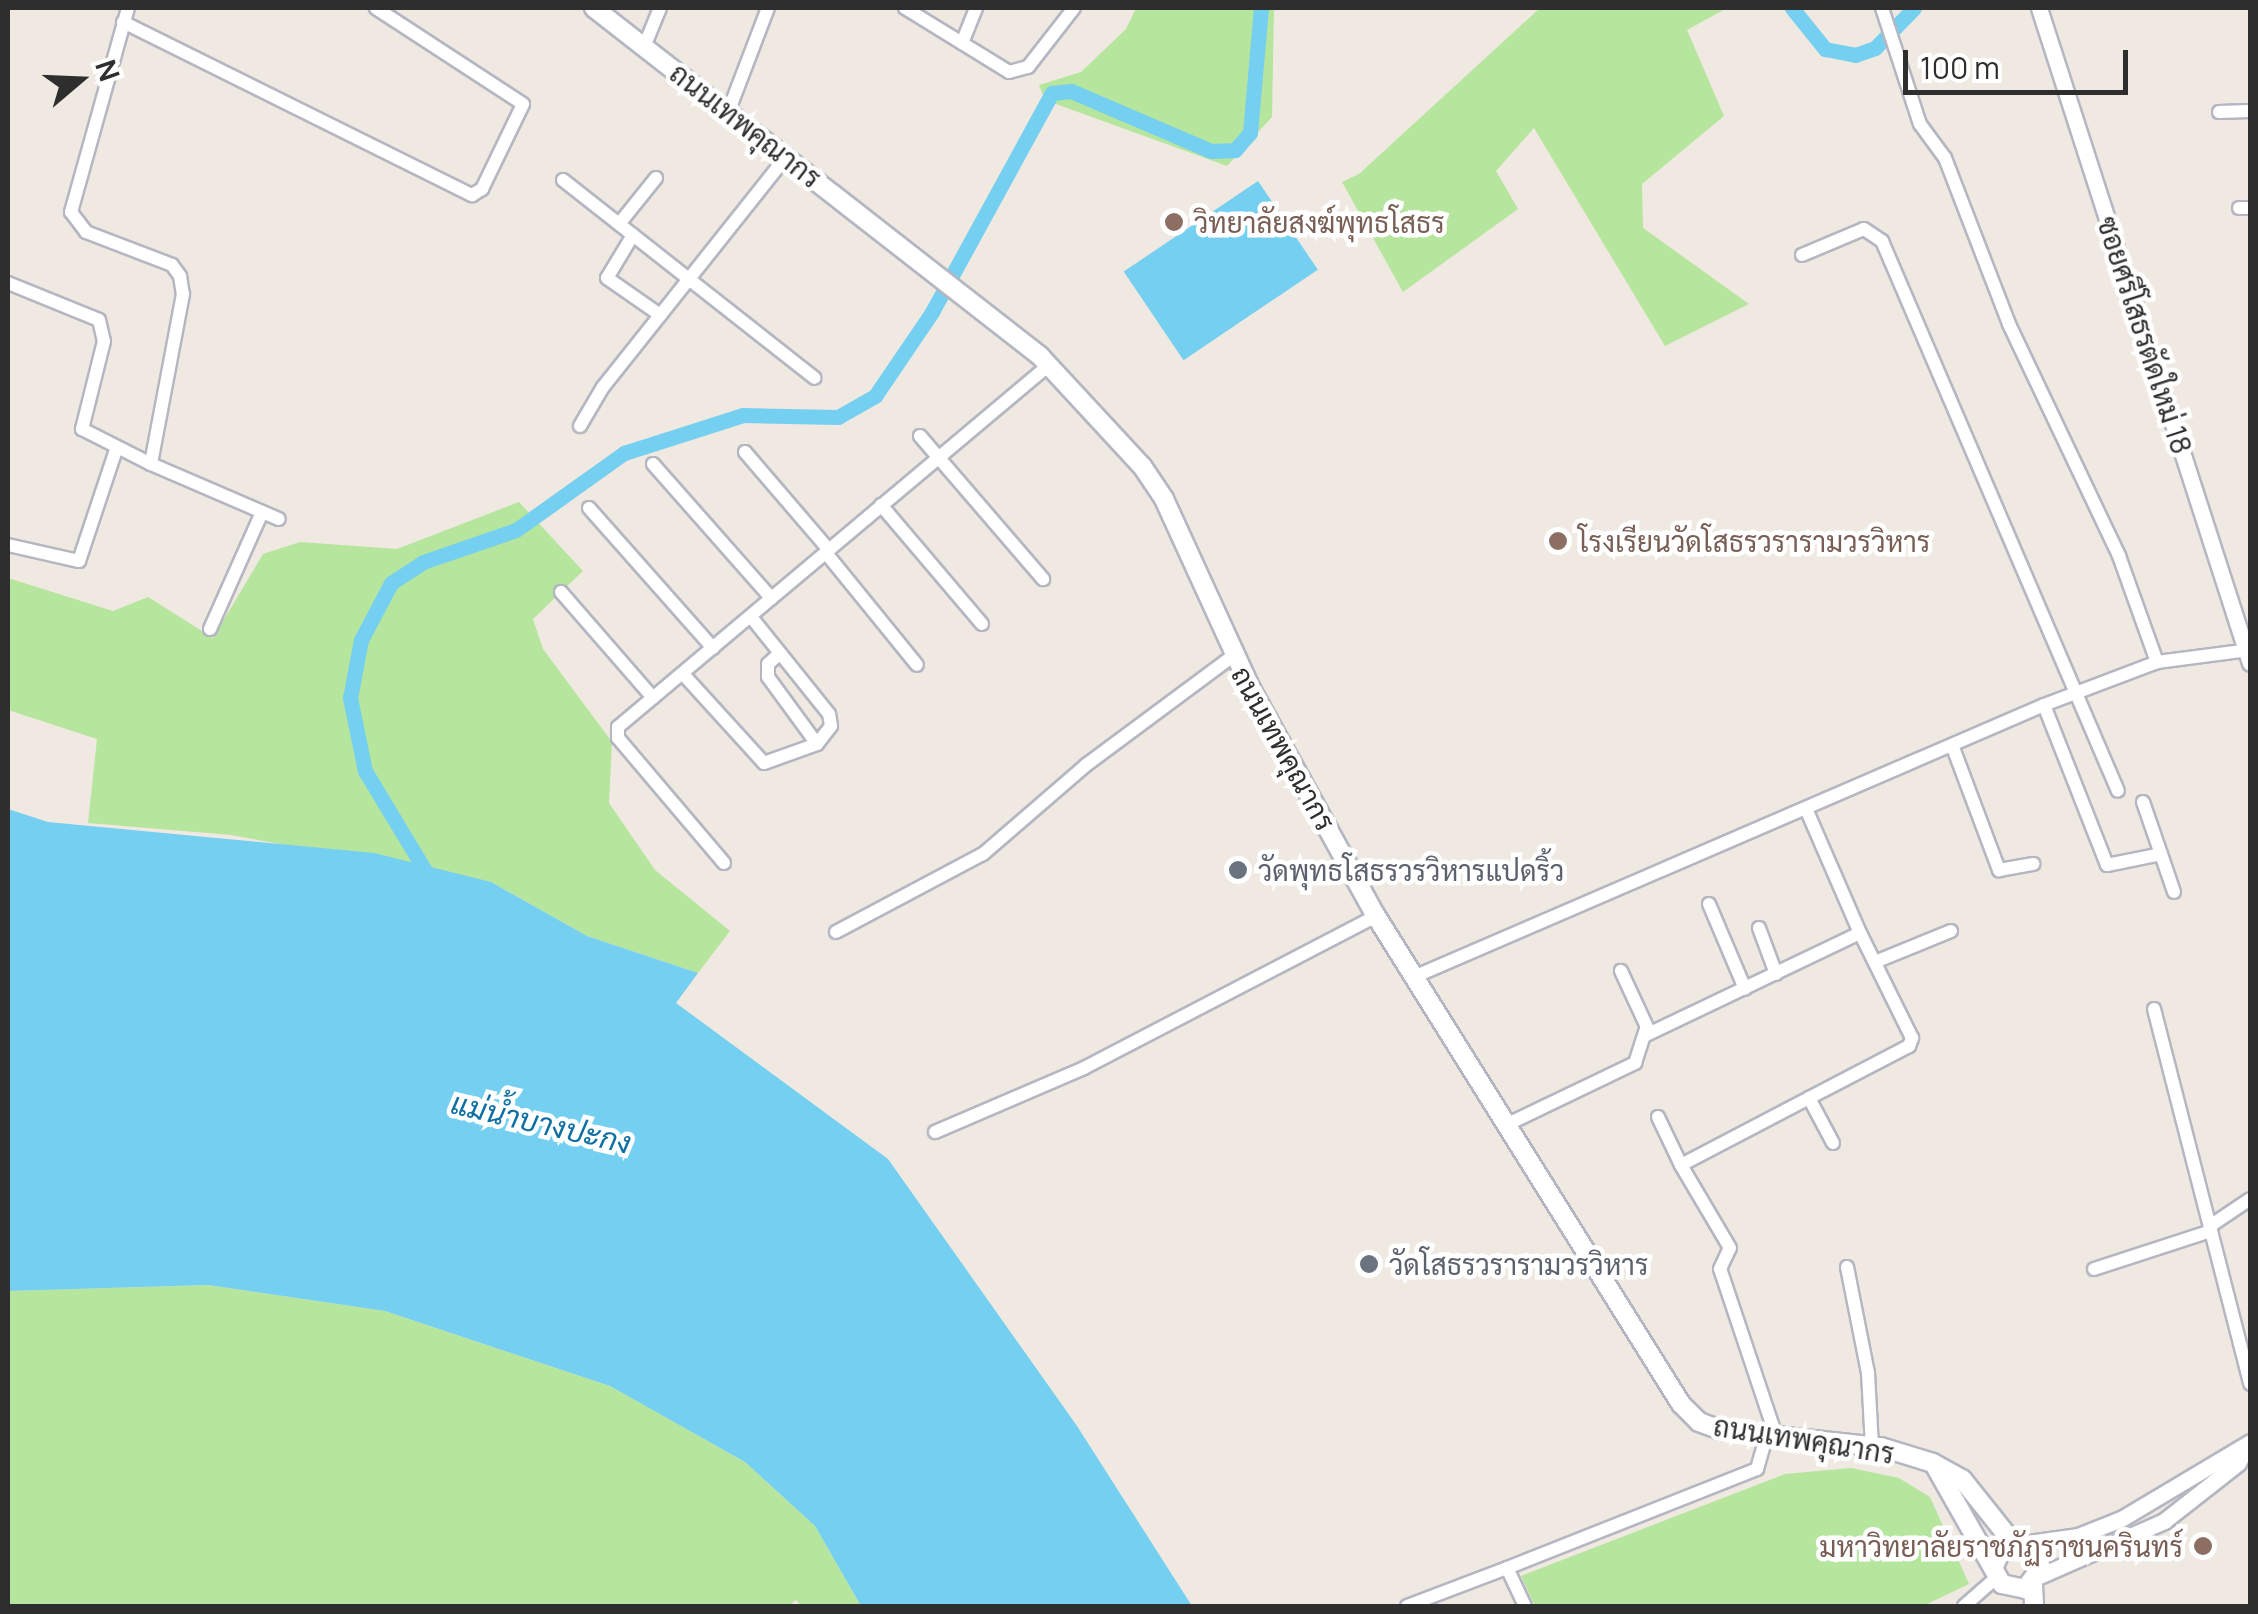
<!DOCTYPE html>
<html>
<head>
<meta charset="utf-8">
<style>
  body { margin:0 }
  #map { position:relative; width:2258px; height:1614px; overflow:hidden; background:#efe9e1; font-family:Manrope,Sarabun,sans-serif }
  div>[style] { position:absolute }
  .green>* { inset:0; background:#b6e59e }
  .water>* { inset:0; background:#75cff0; transform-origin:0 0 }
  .canal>* { height:15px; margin:-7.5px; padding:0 7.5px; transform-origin:7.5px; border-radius:7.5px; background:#75cff0 }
  .roads { filter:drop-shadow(2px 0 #b4b7c1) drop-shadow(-2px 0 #b4b7c1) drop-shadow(0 2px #b4b7c1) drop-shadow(0 -2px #b4b7c1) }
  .minor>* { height:12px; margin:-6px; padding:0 6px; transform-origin:6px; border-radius:6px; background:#fff }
  .tertiary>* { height:15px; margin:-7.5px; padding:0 7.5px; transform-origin:7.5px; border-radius:7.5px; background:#fff }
  .secondary>* { height:18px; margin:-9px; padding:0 9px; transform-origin:9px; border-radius:9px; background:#fff }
  .dots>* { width:28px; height:28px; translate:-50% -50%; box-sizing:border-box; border:5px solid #fff; border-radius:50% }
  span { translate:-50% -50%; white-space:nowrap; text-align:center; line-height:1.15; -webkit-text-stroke:9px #fff; paint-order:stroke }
  .street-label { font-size:28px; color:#2e2e2e }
  .education-label { font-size:28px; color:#785e54 }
  .left { translate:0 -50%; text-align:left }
  .right { translate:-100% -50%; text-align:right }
  .worship-label { font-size:28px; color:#5b616d }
  .water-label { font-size:30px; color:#0d6fa3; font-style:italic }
  .frame { position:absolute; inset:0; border:10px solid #2e2e2e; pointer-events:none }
  .north { position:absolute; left:30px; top:30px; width:100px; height:100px; -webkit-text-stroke:8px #fff; paint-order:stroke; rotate:71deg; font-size:28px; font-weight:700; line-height:40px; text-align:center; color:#2e2e2e }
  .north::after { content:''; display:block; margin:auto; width:35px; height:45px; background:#2e2e2e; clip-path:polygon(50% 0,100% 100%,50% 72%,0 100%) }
  .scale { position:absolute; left:1903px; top:50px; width:225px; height:45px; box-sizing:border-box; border:5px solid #2e2e2e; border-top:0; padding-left:12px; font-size:30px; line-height:35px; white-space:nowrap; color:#2e2e2e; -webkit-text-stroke:8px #fff; paint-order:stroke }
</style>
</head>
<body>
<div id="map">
  <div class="green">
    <i style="clip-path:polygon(1136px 8px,1274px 8px,1272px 117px,1227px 166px,1045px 100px,1039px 85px,1081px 72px,1126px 29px)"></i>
    <i style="clip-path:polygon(1540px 8px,1727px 8px,1687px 30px,1724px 116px,1642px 184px,1643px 228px,1749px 304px,1665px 346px,1534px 128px,1496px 171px,1518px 209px,1403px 292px,1342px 182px,1359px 174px)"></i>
    <i style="clip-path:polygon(519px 502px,583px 571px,533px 619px,543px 649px,612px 742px,609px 803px,655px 870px,730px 931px,698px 973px,587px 936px,491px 882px,231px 835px,88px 823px,97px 739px,8px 710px,8px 578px,113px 611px,148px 597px,213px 638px,263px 554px,300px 542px,397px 549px)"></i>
    <i style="clip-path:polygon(208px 1285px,385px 1311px,610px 1386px,745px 1462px,815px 1526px,861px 1606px,802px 1606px,796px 1600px,788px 1606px,8px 1606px,8px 1291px)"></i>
    <i style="clip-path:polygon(1851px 1468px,1899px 1478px,1930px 1497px,1969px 1584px,1923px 1606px,1535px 1606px,1521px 1576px,1785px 1474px)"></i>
  </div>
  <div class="water">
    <i style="left:1258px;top:181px;width:107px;height:162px;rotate:56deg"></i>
    <i style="clip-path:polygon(8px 809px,48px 822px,374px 853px,491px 882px,587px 936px,698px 973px,676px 1003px,888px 1159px,1077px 1426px,1192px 1606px,861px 1606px,815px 1526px,745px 1462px,610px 1386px,385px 1311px,208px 1285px,8px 1291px)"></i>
  </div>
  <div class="canal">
    <i style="left:1792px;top:8px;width:53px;rotate:51.2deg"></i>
    <i style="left:1825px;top:49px;width:31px;rotate:11deg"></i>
    <i style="left:1855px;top:55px;width:21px;rotate:-19deg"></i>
    <i style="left:1875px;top:48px;width:56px;rotate:-45.7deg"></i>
    <i style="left:432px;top:882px;width:130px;rotate:-121.1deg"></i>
    <i style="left:365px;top:771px;width:75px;rotate:-101.6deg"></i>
    <i style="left:350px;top:698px;width:59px;rotate:-79.3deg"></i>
    <i style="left:361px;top:640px;width:64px;rotate:-62.2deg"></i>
    <i style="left:391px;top:583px;width:38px;rotate:-33deg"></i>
    <i style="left:423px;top:562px;width:98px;rotate:-19deg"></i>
    <i style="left:516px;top:530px;width:133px;rotate:-35.5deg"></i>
    <i style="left:624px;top:453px;width:125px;rotate:-17.7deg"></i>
    <i style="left:743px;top:415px;width:95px;rotate:1.2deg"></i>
    <i style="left:838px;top:417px;width:43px;rotate:-29.6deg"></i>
    <i style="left:875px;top:396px;width:102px;rotate:-55.8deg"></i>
    <i style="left:932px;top:312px;width:250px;rotate:-61.3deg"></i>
    <i style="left:1052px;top:93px;width:19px;rotate:-6deg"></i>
    <i style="left:1071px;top:91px;width:152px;rotate:23.2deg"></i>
    <i style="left:1211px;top:151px;width:24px;rotate:-2deg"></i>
    <i style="left:1235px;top:150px;width:23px;rotate:-49deg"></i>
    <i style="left:1250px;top:133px;width:125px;rotate:-85deg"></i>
  </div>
  <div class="roads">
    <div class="minor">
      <i style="left:128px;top:8px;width:212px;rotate:105.6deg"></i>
      <i style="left:71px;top:212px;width:25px;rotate:53deg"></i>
      <i style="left:86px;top:232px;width:92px;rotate:21deg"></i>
      <i style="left:172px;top:265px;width:14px;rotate:54deg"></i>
      <i style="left:180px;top:276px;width:18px;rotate:81deg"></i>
      <i style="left:183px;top:294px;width:173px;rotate:100.7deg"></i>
      <i style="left:151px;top:464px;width:139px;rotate:23.3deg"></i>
      <i style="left:905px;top:8px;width:122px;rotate:31.6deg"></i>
      <i style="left:1009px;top:72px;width:20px;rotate:-15deg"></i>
      <i style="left:1028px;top:67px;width:75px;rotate:-52.1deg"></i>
      <i style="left:1882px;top:8px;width:122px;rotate:71.9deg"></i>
      <i style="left:1920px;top:124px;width:42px;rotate:53.7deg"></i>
      <i style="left:1945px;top:158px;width:178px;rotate:68.9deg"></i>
      <i style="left:2009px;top:324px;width:257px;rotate:64.6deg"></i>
      <i style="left:2119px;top:556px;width:113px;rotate:70.3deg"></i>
      <i style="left:123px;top:22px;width:390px;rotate:26.4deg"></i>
      <i style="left:472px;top:195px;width:12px;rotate:-31deg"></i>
      <i style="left:482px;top:189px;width:94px;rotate:-64.2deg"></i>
      <i style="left:523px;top:104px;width:176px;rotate:-146.9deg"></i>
      <i style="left:962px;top:43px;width:38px;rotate:-68deg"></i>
      <i style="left:644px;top:47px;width:42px;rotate:-67.7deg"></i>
      <i style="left:729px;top:110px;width:109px;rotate:-69.1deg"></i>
      <i style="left:2219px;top:112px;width:31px;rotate:-2deg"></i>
      <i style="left:563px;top:180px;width:320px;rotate:38.2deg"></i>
      <i style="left:2239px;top:208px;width:11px"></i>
      <i style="left:619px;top:224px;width:59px;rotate:-51.2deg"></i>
      <i style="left:633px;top:235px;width:50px;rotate:121.2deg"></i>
      <i style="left:607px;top:278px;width:65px;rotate:34.9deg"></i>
      <i style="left:1802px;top:255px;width:67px;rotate:-22.8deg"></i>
      <i style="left:1864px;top:229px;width:22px;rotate:34deg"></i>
      <i style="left:1882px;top:241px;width:598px;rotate:66.78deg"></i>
      <i style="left:8px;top:283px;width:98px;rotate:22.1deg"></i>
      <i style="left:99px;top:320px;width:22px;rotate:77deg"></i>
      <i style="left:104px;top:341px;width:91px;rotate:104deg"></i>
      <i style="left:82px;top:429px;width:77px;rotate:26.9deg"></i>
      <i style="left:580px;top:426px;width:45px;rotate:-59.5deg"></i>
      <i style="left:603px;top:387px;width:294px;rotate:-51.5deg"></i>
      <i style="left:920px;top:436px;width:189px;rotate:49.3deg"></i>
      <i style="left:745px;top:452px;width:129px;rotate:49.4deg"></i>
      <i style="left:653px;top:464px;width:179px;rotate:48.6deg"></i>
      <i style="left:881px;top:505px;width:156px;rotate:49.7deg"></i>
      <i style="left:589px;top:508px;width:187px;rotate:48.5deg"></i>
      <i style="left:8px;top:545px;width:73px;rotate:12.7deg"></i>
      <i style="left:79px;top:561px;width:120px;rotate:-71.6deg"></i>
      <i style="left:826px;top:553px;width:144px;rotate:50.9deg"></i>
      <i style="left:561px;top:592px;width:140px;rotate:49deg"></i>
      <i style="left:210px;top:629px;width:128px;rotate:-66deg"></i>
      <i style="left:780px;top:653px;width:16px;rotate:137deg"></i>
      <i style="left:768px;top:664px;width:13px;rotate:90deg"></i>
      <i style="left:768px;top:677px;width:83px;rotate:53.8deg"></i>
      <i style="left:683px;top:674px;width:120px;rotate:47.7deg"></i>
      <i style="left:764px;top:763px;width:56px;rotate:-19.7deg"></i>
      <i style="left:817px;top:744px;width:23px;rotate:-52deg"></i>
      <i style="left:831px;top:726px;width:12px;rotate:-99deg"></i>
      <i style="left:829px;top:714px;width:124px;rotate:-128.8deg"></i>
      <i style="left:2044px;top:705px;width:172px;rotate:68.5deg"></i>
      <i style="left:2107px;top:865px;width:55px;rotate:-11.5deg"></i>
      <i style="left:2161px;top:854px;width:55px;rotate:-109.1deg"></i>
      <i style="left:1952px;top:745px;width:134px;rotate:69.4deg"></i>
      <i style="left:1999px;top:870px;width:35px;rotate:-10deg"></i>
      <i style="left:2161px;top:854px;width:40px;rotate:71.1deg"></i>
      <i style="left:724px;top:863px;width:164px;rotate:-130.3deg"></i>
      <i style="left:618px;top:738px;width:11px;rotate:-90deg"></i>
      <i style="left:618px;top:727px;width:563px;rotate:-40.03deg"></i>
      <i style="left:1709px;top:904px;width:92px;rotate:67deg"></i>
      <i style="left:1759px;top:928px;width:49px;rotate:69.7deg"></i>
      <i style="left:836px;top:932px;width:166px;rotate:-28deg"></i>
      <i style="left:983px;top:854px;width:136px;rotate:-40.8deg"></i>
      <i style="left:1086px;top:765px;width:183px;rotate:-36.6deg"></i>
      <i style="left:1875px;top:962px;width:82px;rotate:-22.2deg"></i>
      <i style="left:1416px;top:976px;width:684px;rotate:-23.34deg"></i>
      <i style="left:2044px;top:705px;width:121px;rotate:-20.8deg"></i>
      <i style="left:2157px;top:662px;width:94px;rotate:-7.4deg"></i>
      <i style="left:2154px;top:1009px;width:387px;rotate:75.6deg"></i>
      <i style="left:1646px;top:1035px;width:237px;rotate:-25.5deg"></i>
      <i style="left:1860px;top:933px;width:135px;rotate:-113.5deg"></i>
      <i style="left:1658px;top:1117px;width:53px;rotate:64.4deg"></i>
      <i style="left:1510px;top:1123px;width:139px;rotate:-25.6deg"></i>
      <i style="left:1635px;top:1063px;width:38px;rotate:-72deg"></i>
      <i style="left:1647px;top:1027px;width:62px;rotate:-114.9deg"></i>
      <i style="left:935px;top:1132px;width:162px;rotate:-23.2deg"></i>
      <i style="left:1084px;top:1068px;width:329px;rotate:-27.5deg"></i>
      <i style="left:1833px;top:1143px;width:51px;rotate:-118.1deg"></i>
      <i style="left:1809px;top:1098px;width:113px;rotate:-27.5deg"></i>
      <i style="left:1909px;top:1046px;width:9px;rotate:-69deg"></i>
      <i style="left:1912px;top:1038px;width:117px;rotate:-116.3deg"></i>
      <i style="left:2210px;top:1226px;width:48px;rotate:-34deg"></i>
      <i style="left:1847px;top:1267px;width:108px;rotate:78.8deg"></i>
      <i style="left:1868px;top:1373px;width:74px;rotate:86.9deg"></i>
      <i style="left:2094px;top:1269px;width:123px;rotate:-18deg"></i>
      <i style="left:1777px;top:1439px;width:179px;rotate:-108.5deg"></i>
      <i style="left:1720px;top:1269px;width:23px;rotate:-65deg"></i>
      <i style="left:1730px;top:1248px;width:96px;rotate:-120.6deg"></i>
      <i style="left:1681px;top:1165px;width:144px;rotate:-27.6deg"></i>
      <i style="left:1407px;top:1606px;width:107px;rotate:-20.8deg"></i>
      <i style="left:1525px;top:1606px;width:42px;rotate:-115.3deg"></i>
      <i style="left:1507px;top:1568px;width:269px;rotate:-21.6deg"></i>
      <i style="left:1757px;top:1469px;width:32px;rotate:-74deg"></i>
      <i style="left:1964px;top:1606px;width:44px;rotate:-41.3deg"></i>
    </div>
    <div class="tertiary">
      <i style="left:2039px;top:8px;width:688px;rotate:72.14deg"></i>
      <i style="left:2021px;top:1544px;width:58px;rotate:-8deg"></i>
      <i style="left:2078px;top:1536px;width:46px;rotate:-21.6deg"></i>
      <i style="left:2121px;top:1519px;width:150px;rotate:-30.8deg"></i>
      <i style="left:2039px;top:1576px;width:137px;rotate:-23.7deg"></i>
      <i style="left:2164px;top:1521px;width:94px;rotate:-38.1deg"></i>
      <i style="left:2238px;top:1463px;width:21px;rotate:-62deg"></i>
    </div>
    <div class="secondary">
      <i style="left:594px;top:8px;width:566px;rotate:37.96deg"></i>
      <i style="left:1040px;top:356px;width:150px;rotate:47.2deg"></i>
      <i style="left:1142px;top:466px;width:40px;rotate:56deg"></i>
      <i style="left:1164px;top:499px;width:209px;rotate:65.4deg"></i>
      <i style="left:1251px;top:689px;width:259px;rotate:61.2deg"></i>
      <i style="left:1376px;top:916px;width:575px;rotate:57.99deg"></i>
      <i style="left:1681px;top:1404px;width:25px;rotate:45deg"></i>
      <i style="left:1699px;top:1422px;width:23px;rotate:20deg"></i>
      <i style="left:1721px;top:1430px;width:161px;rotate:6.1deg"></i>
      <i style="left:1881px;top:1447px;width:54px;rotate:17.1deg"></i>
      <i style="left:1933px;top:1463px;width:33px;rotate:29deg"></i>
      <i style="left:1962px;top:1479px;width:83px;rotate:51.3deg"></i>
      <i style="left:1934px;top:1464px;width:138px;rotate:60.5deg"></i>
      <i style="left:2002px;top:1584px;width:24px;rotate:12deg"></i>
      <i style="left:2025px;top:1589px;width:26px;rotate:-53deg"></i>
      <i style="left:2041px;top:1568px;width:17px;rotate:-107deg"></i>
      <i style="left:2036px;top:1552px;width:17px;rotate:-152deg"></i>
      <i style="left:2021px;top:1544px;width:21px;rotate:161deg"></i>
      <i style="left:2001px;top:1551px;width:14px;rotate:115deg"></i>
      <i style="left:2033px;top:1585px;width:21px;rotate:87deg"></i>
    </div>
  </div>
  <div class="dots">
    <i style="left:1174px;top:222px;background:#8d6e63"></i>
    <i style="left:1558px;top:541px;background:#8d6e63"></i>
    <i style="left:1238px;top:870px;background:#6b7280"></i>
    <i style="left:1369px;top:1264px;background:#6b7280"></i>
    <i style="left:2203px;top:1546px;background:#8d6e63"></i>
  </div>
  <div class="street-label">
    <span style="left:746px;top:125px;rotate:38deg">ถนนเทพคุณากร</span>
    <span style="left:2145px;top:335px;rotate:72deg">ซอยศรีโสธรตัดใหม่ 18</span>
    <span style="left:1284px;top:748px;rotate:61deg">ถนนเทพคุณากร</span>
    <span style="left:1804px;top:1439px;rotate:9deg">ถนนเทพคุณากร</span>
  </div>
  <div class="education-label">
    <span class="left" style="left:1194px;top:222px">วิทยาลัยสงฆ์พุทธโสธร</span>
    <span class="left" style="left:1578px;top:541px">โรงเรียนวัดโสธรวรารามวรวิหาร</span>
    <span class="right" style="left:2183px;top:1546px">มหาวิทยาลัยราชภัฏราชนครินทร์</span>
  </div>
  <div class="worship-label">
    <span class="left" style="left:1258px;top:870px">วัดพุทธโสธรวรวิหารแปดริ้ว</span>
    <span class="left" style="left:1389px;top:1264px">วัดโสธรวรารามวรวิหาร</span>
  </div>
  <div class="water-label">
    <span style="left:541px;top:1123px;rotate:13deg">แม่น้ำบางปะกง</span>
  </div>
  <div class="frame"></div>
  <div class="north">N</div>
  <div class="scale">100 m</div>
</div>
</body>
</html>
